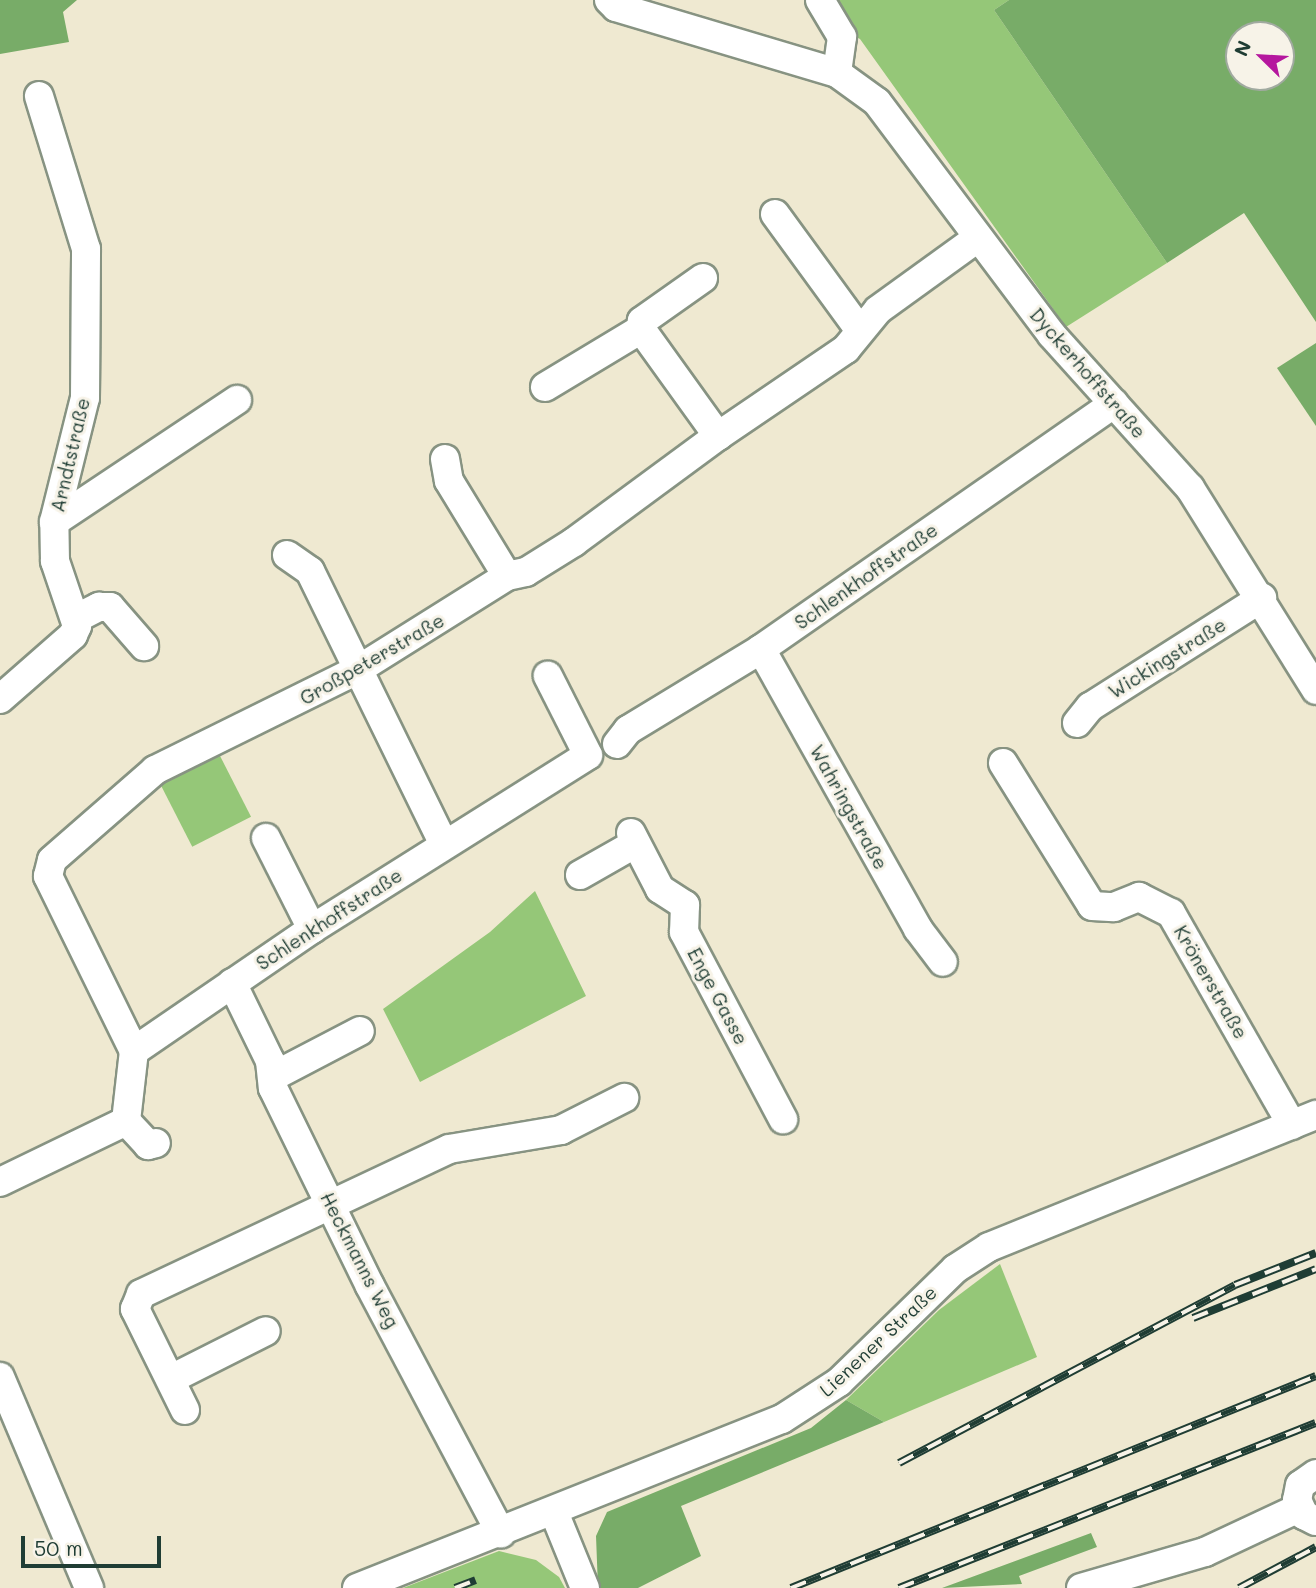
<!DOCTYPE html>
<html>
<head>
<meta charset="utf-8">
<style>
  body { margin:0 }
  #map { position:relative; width:1316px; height:1588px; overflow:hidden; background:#efe9d1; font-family:Mali,sans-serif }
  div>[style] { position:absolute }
  .green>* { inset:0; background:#95c778; transform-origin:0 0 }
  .forest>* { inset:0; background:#78ac68 }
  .roads { filter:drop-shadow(2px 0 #879382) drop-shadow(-2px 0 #879382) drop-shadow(0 2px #879382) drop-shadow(0 -2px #879382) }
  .minor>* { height:28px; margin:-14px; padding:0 14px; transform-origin:14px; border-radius:14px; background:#fff }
  .rail>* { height:8px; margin-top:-4px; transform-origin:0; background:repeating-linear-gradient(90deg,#f7f3e8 0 16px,#1f3d34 0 32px); box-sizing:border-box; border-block:2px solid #1f3d34 }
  span { translate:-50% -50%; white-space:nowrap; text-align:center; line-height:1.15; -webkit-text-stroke:6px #f7f3e8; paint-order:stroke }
  .street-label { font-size:19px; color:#1f3d34 }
  .north { position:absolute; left:1225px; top:21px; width:70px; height:70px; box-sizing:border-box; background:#f7f3e8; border:2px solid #a1aaa0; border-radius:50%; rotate:294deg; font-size:19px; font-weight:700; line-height:28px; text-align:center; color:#1f3d34 }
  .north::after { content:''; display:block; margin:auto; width:24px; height:32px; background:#b5179e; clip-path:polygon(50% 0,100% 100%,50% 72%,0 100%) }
  .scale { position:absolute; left:21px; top:1536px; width:140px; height:32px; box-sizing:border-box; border:4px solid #1f3d34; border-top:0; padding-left:9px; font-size:21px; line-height:24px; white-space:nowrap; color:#1f3d34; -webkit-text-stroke:5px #f7f3e8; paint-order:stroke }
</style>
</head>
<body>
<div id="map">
  <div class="green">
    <i style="clip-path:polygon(826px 0,1009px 0,994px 10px,1167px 263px,1066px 327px,860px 39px,845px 31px)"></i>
    <i style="left:217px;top:750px;width:75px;height:66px;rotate:63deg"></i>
    <i style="clip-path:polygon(535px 891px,586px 996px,420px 1082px,383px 1009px,490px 932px)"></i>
    <i style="clip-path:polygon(1000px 1264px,1037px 1357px,884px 1422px,846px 1400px,939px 1310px)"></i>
    <i style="clip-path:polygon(499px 1551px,536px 1560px,559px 1577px,565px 1588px,403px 1588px)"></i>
  </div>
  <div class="forest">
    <i style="clip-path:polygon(0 0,77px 0,63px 12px,69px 42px,0 54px)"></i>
    <i style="clip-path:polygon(evenodd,1009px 0,1316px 0,1316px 322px,1244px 213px,1167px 263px,994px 10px,1009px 0,1239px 35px,1281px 35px,1281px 77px,1239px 77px,1239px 35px)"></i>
    <i style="clip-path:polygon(1316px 343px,1316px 426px,1277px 368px)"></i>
    <i style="clip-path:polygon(846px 1400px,884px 1422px,681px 1506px,701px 1556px,638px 1588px,598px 1588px,596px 1536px,607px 1512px,811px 1428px)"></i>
    <i style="clip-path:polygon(1091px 1533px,1097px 1547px,1019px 1576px,1022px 1584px,942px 1588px)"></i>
  </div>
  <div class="roads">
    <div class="minor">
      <i style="left:609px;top:0;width:10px;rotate:45deg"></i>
      <i style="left:616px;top:7px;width:231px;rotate:16.6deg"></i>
      <i style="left:837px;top:73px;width:49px;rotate:35.9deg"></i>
      <i style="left:877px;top:102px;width:291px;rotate:53.1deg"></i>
      <i style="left:1052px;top:335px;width:206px;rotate:48deg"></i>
      <i style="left:1190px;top:488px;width:238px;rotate:58deg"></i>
      <i style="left:820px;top:0;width:43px;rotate:59.3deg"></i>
      <i style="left:842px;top:37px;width:36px;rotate:98deg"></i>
      <i style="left:775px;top:214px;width:142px;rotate:53.9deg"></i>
      <i style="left:703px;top:278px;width:75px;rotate:144.8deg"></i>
      <i style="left:642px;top:321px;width:8px;rotate:97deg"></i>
      <i style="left:641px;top:329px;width:132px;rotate:54.3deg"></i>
      <i style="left:545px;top:387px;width:112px;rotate:-31.1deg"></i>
      <i style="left:445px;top:459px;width:22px;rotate:80deg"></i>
      <i style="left:449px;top:481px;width:111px;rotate:58.6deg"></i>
      <i style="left:54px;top:522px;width:220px;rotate:-33.7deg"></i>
      <i style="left:287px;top:555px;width:28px;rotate:35deg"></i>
      <i style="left:310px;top:571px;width:305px;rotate:63.9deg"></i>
      <i style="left:77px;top:618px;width:25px;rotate:-27deg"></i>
      <i style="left:99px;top:607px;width:11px"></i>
      <i style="left:110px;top:607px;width:52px;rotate:48.9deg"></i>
      <i style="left:761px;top:649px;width:321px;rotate:60.7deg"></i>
      <i style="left:918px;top:929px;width:41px;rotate:52.9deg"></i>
      <i style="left:0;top:699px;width:97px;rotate:-41.2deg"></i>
      <i style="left:73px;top:635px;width:10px;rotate:-66deg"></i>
      <i style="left:77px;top:626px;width:69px;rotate:-108.7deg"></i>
      <i style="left:55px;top:561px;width:39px;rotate:-91deg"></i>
      <i style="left:54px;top:522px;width:128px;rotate:-76deg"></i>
      <i style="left:85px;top:398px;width:149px;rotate:-89.6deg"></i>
      <i style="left:86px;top:249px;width:160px;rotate:-107.1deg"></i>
      <i style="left:1077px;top:723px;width:21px;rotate:-51deg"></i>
      <i style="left:1090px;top:707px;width:204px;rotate:-32.4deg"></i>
      <i style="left:617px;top:744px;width:18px;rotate:-52deg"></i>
      <i style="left:628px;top:730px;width:156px;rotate:-31.3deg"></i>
      <i style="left:761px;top:649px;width:430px;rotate:-34.8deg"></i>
      <i style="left:1003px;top:763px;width:168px;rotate:58.1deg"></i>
      <i style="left:1092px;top:906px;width:22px;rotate:3deg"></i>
      <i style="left:1114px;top:907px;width:27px;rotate:-22deg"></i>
      <i style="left:1139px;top:897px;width:36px;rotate:27deg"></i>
      <i style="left:1171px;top:913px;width:244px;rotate:60.3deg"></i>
      <i style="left:631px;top:833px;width:63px;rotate:62.6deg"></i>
      <i style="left:660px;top:889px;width:30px;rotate:33deg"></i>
      <i style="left:685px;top:905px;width:27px;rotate:92deg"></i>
      <i style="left:684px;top:932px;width:212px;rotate:62.1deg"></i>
      <i style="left:266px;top:838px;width:102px;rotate:63.2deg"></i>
      <i style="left:580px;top:875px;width:64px;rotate:-29.7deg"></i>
      <i style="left:232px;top:983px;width:87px;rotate:64deg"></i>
      <i style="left:270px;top:1061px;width:27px;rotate:84deg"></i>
      <i style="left:273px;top:1088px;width:220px;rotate:63.9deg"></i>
      <i style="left:370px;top:1286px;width:280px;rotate:62.1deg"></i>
      <i style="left:134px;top:1051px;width:195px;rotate:-116.2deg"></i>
      <i style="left:48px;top:876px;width:16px;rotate:-76deg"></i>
      <i style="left:52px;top:860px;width:137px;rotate:-41.1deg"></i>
      <i style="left:155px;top:770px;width:228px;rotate:-26.3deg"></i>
      <i style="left:359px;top:669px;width:175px;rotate:-32.1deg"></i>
      <i style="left:507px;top:576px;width:19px;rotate:-12deg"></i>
      <i style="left:526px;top:572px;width:57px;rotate:-32deg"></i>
      <i style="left:574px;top:542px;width:179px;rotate:-36.4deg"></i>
      <i style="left:718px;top:436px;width:155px;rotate:-34.2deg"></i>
      <i style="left:846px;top:349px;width:50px;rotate:-50.6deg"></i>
      <i style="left:878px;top:310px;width:121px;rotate:-35.9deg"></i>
      <i style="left:272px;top:1077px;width:99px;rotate:-27.6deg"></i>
      <i style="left:126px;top:1121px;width:33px;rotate:47deg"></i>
      <i style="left:148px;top:1145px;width:8px;rotate:-14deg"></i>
      <i style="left:0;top:1182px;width:140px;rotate:-25.8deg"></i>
      <i style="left:126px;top:1121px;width:70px;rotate:-83.5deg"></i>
      <i style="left:134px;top:1051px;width:216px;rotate:-34.4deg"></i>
      <i style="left:312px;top:929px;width:326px;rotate:-32.2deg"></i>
      <i style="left:588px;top:755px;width:89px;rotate:-116.9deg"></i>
      <i style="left:0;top:1377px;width:229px;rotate:67.1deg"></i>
      <i style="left:171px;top:1379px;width:106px;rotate:-26.8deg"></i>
      <i style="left:185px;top:1410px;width:113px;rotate:-116.3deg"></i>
      <i style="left:135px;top:1309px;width:16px;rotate:-68deg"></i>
      <i style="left:141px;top:1294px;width:340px;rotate:-25.2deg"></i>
      <i style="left:449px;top:1149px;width:114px;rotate:-9.6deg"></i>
      <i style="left:561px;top:1130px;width:71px;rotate:-26.9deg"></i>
      <i style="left:1316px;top:1474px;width:19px;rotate:145deg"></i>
      <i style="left:1300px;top:1485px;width:15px;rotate:101deg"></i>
      <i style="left:1297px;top:1500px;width:17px;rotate:65deg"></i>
      <i style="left:1304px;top:1515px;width:13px;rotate:27deg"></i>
      <i style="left:554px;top:1512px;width:82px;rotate:67.8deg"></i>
      <i style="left:357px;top:1588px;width:457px;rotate:-21.7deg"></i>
      <i style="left:782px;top:1419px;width:68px;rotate:-33deg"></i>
      <i style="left:839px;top:1382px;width:162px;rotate:-44.2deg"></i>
      <i style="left:955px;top:1269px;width:40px;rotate:-32.9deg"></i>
      <i style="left:989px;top:1247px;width:353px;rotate:-22deg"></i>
      <i style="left:1081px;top:1588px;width:129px;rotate:-16.2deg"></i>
      <i style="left:1205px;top:1552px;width:104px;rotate:-25.1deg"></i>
    </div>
  </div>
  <div class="rail">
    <i style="left:1193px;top:1318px;width:132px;rotate:-21.7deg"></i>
    <i style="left:899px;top:1463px;width:380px;rotate:-27.9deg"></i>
    <i style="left:1235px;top:1285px;width:87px;rotate:-21.6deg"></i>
    <i style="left:455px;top:1588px;width:22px;rotate:-21deg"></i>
    <i style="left:791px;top:1588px;width:566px;rotate:-21.99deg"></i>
    <i style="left:899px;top:1588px;width:448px;rotate:-21.6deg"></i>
    <i style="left:1239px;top:1588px;width:87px;rotate:-28deg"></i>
  </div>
  <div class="street-label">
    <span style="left:1088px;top:373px;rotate:49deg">Dyckerhoffstraße</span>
    <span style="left:70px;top:455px;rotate:-77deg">Arndtstraße</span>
    <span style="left:866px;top:576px;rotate:-35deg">Schlenkhoffstraße</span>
    <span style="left:1167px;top:658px;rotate:-32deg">Wickingstraße</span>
    <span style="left:372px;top:659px;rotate:-30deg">Großpeterstraße</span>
    <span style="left:849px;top:807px;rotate:61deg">Wahringstraße</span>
    <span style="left:329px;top:919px;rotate:-33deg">Schlenkhoffstraße</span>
    <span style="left:1211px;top:982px;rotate:60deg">Krönerstraße</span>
    <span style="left:718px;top:996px;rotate:62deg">Enge Gasse</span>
    <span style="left:360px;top:1260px;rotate:63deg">Heckmanns Weg</span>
    <span style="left:878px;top:1341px;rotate:-43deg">Lienener Straße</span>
  </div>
  <div class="north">N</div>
  <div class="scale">50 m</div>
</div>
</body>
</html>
